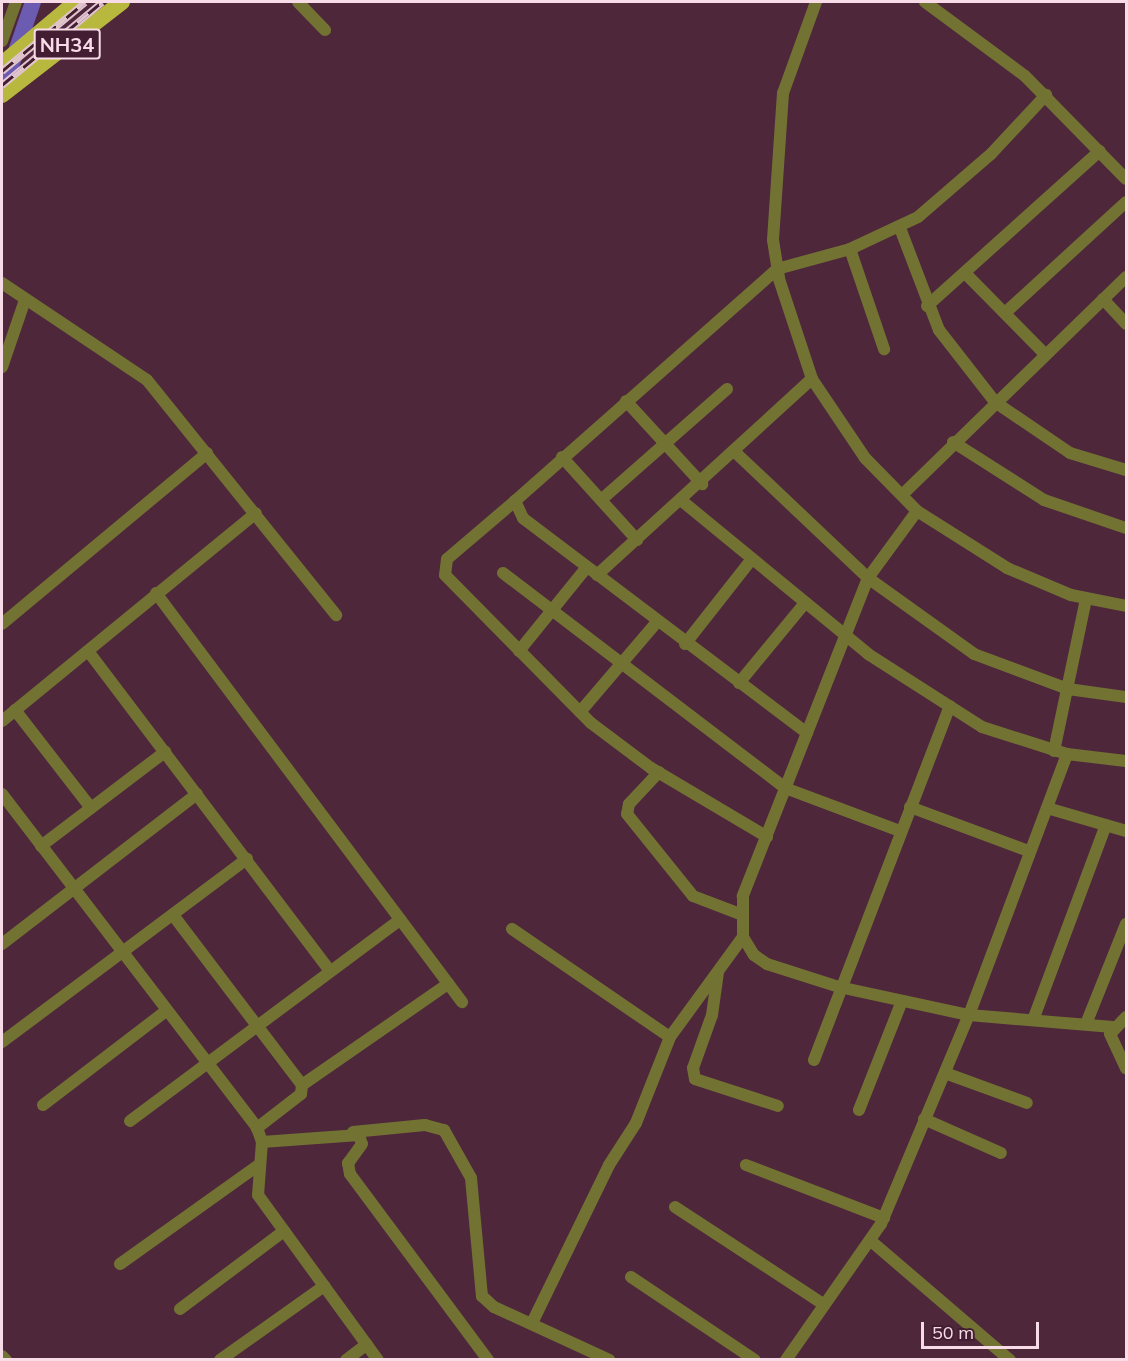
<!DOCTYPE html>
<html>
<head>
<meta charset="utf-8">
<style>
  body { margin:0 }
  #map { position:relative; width:1128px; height:1361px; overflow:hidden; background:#4f273b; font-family:Mulish,sans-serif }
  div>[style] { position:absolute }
  .canal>* { height:16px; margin:-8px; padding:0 8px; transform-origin:8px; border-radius:8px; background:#6b5bb1 }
  .minor>* { height:12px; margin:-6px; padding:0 6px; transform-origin:6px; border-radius:6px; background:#727333 }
  .trunk>* { height:16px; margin:-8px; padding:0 8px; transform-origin:8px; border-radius:8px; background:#b8b83e }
  .rail>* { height:7px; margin-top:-3.5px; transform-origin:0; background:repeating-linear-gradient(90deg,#431d31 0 14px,#e1c4d1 0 28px); box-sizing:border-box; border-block:2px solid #e1c4d1 }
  span { translate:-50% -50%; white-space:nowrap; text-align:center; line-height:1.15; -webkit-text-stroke:5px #431d31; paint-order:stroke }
  .shield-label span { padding:2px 4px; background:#431d31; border:2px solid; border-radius:4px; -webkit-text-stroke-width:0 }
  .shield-label { font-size:20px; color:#f7dce8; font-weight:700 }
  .frame { position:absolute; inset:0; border:3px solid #f7dce8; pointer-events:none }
  .scale { position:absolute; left:921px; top:1322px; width:118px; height:27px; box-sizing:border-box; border:3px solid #f7dce8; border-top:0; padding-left:8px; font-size:18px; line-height:21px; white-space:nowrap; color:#f7dce8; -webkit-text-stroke:4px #431d31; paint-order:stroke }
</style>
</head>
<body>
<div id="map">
  <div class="canal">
    <i style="left:2px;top:92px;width:95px;rotate:-71deg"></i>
  </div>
  <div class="minor">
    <i style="left:298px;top:2px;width:39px;rotate:46deg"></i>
    <i style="left:816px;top:2px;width:97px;rotate:109.9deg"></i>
    <i style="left:783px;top:93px;width:147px;rotate:93.9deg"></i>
    <i style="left:773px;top:240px;width:39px;rotate:81deg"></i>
    <i style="left:779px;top:279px;width:105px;rotate:71.7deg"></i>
    <i style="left:812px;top:379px;width:95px;rotate:56.1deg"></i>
    <i style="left:865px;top:458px;width:74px;rotate:45.5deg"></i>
    <i style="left:917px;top:511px;width:107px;rotate:32.3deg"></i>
    <i style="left:1007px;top:568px;width:69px;rotate:22.9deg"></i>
    <i style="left:1071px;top:595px;width:56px;rotate:11.3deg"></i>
    <i style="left:925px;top:2px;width:124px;rotate:36.5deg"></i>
    <i style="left:1025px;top:76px;width:144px;rotate:45.6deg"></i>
    <i style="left:2px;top:41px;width:41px;rotate:-70.3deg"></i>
    <i style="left:900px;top:228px;width:109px;rotate:69.1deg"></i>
    <i style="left:939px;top:330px;width:91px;rotate:52.1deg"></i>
    <i style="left:995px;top:402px;width:91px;rotate:34.2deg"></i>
    <i style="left:1070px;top:453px;width:59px;rotate:16.9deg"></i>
    <i style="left:850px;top:249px;width:106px;rotate:71.2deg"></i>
    <i style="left:965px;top:273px;width:114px;rotate:45.4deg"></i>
    <i style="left:2px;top:283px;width:174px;rotate:33.8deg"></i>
    <i style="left:147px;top:380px;width:302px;rotate:51.2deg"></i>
    <i style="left:1103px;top:299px;width:34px;rotate:47deg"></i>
    <i style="left:927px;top:306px;width:232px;rotate:-41.9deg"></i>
    <i style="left:1006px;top:312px;width:163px;rotate:-42.5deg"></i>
    <i style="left:2px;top:367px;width:71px;rotate:-71.1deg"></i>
    <i style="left:626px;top:401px;width:113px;rotate:47.5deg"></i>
    <i style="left:953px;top:442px;width:108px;rotate:32.5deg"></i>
    <i style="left:1044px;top:500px;width:87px;rotate:18.9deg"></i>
    <i style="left:736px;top:453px;width:182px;rotate:43.4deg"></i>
    <i style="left:868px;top:578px;width:130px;rotate:35.6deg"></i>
    <i style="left:974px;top:654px;width:100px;rotate:20.4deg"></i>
    <i style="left:1068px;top:689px;width:59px;rotate:7.9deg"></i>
    <i style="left:562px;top:457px;width:112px;rotate:47.9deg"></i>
    <i style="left:902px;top:495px;width:313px;rotate:-44.2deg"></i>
    <i style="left:601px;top:500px;width:168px;rotate:-41.4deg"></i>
    <i style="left:515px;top:501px;width:89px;rotate:139.5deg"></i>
    <i style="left:447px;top:559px;width:16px;rotate:97deg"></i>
    <i style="left:445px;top:575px;width:208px;rotate:45.4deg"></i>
    <i style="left:591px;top:723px;width:75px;rotate:36.9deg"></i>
    <i style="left:651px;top:768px;width:135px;rotate:30.7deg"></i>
    <i style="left:682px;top:501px;width:241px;rotate:39.4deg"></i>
    <i style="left:868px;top:654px;width:135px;rotate:32.6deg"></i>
    <i style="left:982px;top:727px;width:89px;rotate:17.6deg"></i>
    <i style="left:1067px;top:754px;width:59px;rotate:6.8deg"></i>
    <i style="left:917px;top:511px;width:83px;rotate:126.2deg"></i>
    <i style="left:868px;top:578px;width:342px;rotate:111.5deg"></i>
    <i style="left:743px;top:896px;width:41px;rotate:90deg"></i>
    <i style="left:743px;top:937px;width:21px;rotate:59deg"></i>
    <i style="left:754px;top:955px;width:16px;rotate:35deg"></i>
    <i style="left:767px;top:964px;width:76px;rotate:17.7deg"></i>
    <i style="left:839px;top:987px;width:133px;rotate:12.2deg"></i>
    <i style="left:969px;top:1015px;width:144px;rotate:4.8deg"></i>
    <i style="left:503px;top:573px;width:355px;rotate:37.3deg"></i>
    <i style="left:785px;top:788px;width:123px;rotate:20.5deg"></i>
    <i style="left:597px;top:575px;width:291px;rotate:-42.4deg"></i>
    <i style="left:156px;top:593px;width:511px;rotate:53.2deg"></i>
    <i style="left:2px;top:624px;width:267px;rotate:-39.8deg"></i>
    <i style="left:685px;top:644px;width:107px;rotate:-51.8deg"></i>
    <i style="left:88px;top:651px;width:401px;rotate:52.9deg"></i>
    <i style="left:519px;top:651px;width:108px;rotate:-51deg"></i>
    <i style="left:739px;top:683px;width:104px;rotate:-50.5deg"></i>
    <i style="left:15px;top:710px;width:124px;rotate:52.2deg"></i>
    <i style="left:580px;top:712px;width:117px;rotate:-49.5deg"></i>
    <i style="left:2px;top:721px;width:328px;rotate:-39.3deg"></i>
    <i style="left:807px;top:733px;width:356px;rotate:-142.9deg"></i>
    <i style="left:523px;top:518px;width:19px;rotate:-115deg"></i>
    <i style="left:515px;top:501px;width:350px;rotate:-41.5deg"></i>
    <i style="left:777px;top:269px;width:76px;rotate:-15.3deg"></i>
    <i style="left:850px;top:249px;width:75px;rotate:-25.2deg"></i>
    <i style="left:918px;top:217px;width:96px;rotate:-40.8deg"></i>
    <i style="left:991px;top:154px;width:81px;rotate:-47deg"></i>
    <i style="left:1054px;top:751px;width:155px;rotate:-78.1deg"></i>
    <i style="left:659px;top:772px;width:44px;rotate:133.2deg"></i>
    <i style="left:629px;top:804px;width:10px;rotate:101deg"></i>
    <i style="left:627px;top:814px;width:105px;rotate:51.2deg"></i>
    <i style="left:693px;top:896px;width:50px;rotate:21deg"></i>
    <i style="left:2px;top:794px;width:420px;rotate:52.6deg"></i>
    <i style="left:257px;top:1128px;width:15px;rotate:70deg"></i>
    <i style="left:262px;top:1142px;width:53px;rotate:94.3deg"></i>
    <i style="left:258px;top:1195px;width:204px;rotate:54deg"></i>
    <i style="left:910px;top:807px;width:126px;rotate:20.4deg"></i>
    <i style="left:1047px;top:808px;width:82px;rotate:16.2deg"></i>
    <i style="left:41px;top:846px;width:156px;rotate:-37.2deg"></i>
    <i style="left:173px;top:915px;width:213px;rotate:52.8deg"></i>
    <i style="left:302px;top:1085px;width:9px;rotate:96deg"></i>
    <i style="left:301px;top:1094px;width:56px;rotate:142.3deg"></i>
    <i style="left:512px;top:929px;width:191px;rotate:34.4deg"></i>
    <i style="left:2px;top:944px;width:246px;rotate:-37.6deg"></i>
    <i style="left:718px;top:972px;width:43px;rotate:97.9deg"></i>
    <i style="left:712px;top:1015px;width:56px;rotate:109.7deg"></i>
    <i style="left:693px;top:1068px;width:11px;rotate:80deg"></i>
    <i style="left:695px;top:1079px;width:87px;rotate:18deg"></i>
    <i style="left:1126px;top:1017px;width:23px;rotate:133deg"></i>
    <i style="left:1110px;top:1034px;width:38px;rotate:65deg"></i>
    <i style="left:1033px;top:1020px;width:208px;rotate:-69.5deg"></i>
    <i style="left:1086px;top:1024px;width:108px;rotate:-68.2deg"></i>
    <i style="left:2px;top:1042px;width:306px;rotate:-36.8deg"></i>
    <i style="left:814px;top:1060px;width:379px;rotate:-69deg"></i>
    <i style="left:945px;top:1073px;width:87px;rotate:20.1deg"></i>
    <i style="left:302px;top:1085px;width:178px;rotate:-34.7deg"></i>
    <i style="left:43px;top:1105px;width:155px;rotate:-37.4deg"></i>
    <i style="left:859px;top:1110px;width:117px;rotate:-68.5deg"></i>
    <i style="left:924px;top:1119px;width:84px;rotate:23.8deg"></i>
    <i style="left:130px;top:1121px;width:337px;rotate:-36.7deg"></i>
    <i style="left:353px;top:1132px;width:72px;rotate:-5.6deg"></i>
    <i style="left:425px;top:1125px;width:20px;rotate:15deg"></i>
    <i style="left:444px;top:1130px;width:55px;rotate:60.6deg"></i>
    <i style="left:471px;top:1178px;width:119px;rotate:84.7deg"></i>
    <i style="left:482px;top:1296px;width:16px;rotate:43deg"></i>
    <i style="left:494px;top:1307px;width:127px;rotate:24.7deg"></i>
    <i style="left:262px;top:1142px;width:97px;rotate:-4.1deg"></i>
    <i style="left:359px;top:1135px;width:9px;rotate:72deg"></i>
    <i style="left:362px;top:1144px;width:24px;rotate:126deg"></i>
    <i style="left:348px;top:1163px;width:11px;rotate:80deg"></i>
    <i style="left:350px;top:1174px;width:232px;rotate:53.4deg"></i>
    <i style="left:746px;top:1165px;width:148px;rotate:21deg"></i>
    <i style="left:675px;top:1207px;width:177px;rotate:33.2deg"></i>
    <i style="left:871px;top:1241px;width:183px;rotate:40.6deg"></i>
    <i style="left:120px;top:1264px;width:171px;rotate:-35.5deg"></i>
    <i style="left:631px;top:1277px;width:149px;rotate:33.8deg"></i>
    <i style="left:180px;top:1309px;width:130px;rotate:-36.9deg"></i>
    <i style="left:532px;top:1323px;width:176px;rotate:-64deg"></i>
    <i style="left:609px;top:1165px;width:50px;rotate:-57.3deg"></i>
    <i style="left:636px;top:1123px;width:92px;rotate:-68.4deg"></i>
    <i style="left:670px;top:1037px;width:124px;rotate:-53.9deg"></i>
    <i style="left:2px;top:1356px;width:6px;rotate:45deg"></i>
    <i style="left:220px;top:1360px;width:128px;rotate:-35.4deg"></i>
    <i style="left:346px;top:1360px;width:26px;rotate:-37deg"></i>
    <i style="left:786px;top:1360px;width:166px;rotate:-55.1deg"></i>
    <i style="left:881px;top:1224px;width:227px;rotate:-67.2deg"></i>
    <i style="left:969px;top:1015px;width:279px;rotate:-69.4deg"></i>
  </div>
  <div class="trunk">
    <i style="left:2px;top:64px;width:97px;rotate:-40deg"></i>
    <i style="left:2px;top:95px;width:152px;rotate:-37.8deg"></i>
  </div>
  <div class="rail">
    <i style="left:2px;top:71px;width:108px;rotate:-39.7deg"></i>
    <i style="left:2px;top:85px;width:130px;rotate:-39.7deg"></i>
  </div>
  <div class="shield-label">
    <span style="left:67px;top:44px">NH34</span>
  </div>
  <div class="frame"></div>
  <div class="scale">50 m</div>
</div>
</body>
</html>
